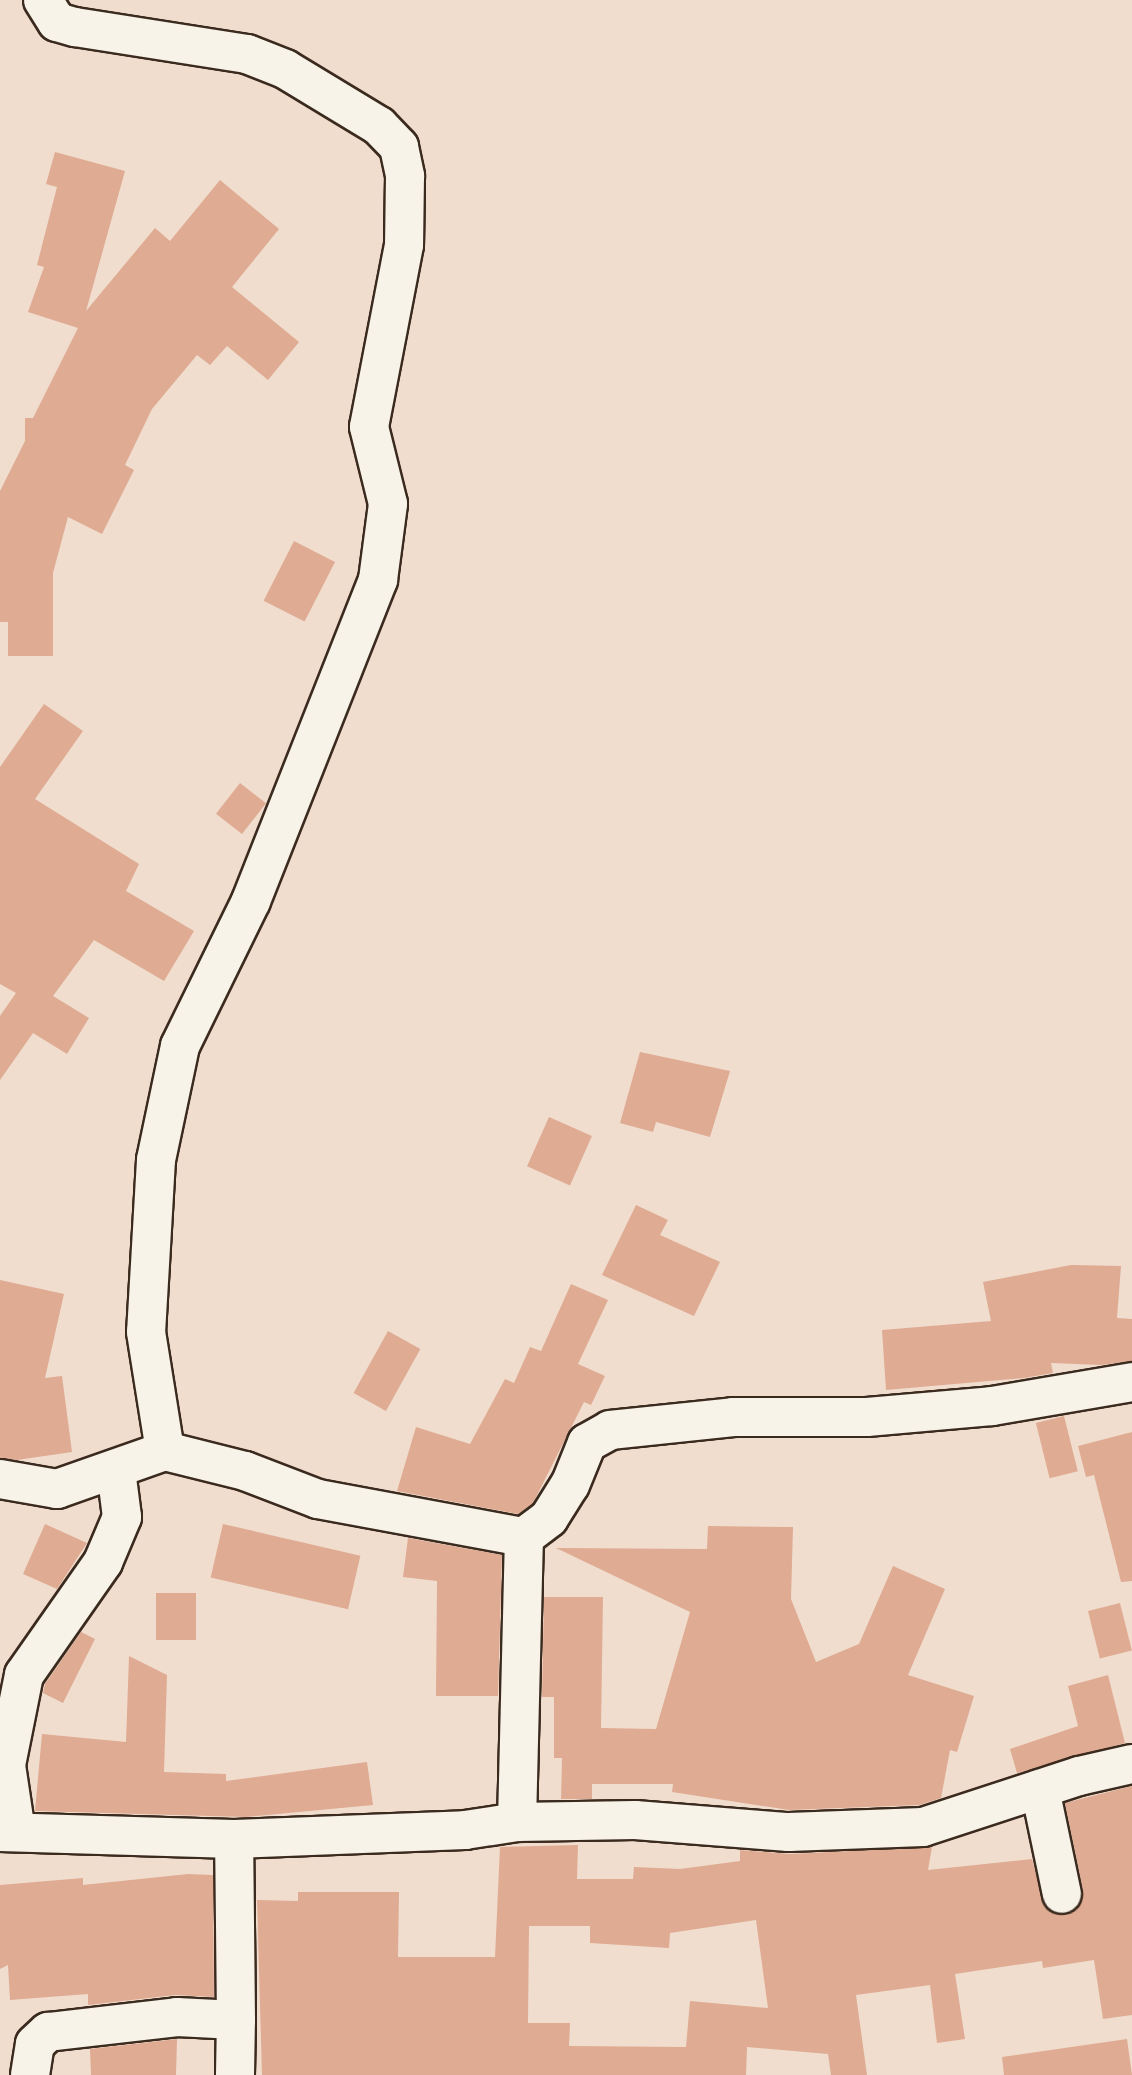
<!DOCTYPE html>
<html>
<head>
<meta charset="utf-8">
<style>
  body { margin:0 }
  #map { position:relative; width:1132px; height:2075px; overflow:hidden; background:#f0ddce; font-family:"Playpen Sans",sans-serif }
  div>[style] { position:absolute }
  .building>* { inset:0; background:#dfab93; transform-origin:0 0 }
  .roads { filter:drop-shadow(2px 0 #3b2a1e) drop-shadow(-2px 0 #3b2a1e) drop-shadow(0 2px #3b2a1e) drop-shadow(0 -2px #3b2a1e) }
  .minor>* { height:38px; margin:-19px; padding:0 19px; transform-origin:19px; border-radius:19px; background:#f7f3e8 }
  span { translate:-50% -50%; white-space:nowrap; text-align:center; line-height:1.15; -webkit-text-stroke:5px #f7f3e8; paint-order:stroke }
</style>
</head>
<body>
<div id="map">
  <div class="building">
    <i style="clip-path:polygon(55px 152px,125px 171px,86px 311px,155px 228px,170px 241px,220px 180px,279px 229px,232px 287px,299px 342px,268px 380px,227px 346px,210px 365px,197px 355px,152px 409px,125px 465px,134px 470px,102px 534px,68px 517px,53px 573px,53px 656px,8px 656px,8px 622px,0 622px,0 491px,25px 441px,25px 418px,33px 418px,78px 328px,28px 312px,44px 267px,37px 265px,57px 187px,46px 184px)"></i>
    <i style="left:294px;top:541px;width:46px;height:67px;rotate:27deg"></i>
    <i style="clip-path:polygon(44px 704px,83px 731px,35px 799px,139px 864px,126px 891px,194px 931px,164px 981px,94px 940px,53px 996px,89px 1018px,67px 1054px,33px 1033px,0 1080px,0 1016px,16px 993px,0 984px,0 767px)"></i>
    <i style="left:240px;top:783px;width:33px;height:39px;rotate:38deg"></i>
    <i style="clip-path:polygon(640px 1052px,730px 1071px,710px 1137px,656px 1122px,653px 1132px,620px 1123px)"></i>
    <i style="left:549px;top:1117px;width:47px;height:54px;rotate:24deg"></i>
    <i style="clip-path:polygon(636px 1205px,668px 1220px,660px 1235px,720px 1262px,694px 1316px,602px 1275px)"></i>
    <i style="clip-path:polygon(1071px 1265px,1121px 1266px,1117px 1318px,1132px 1319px,1132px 1361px,1101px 1365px,1051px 1363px,1053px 1373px,1024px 1378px,886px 1390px,882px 1330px,991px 1321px,983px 1282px)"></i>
    <i style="clip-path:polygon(0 1280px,64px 1294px,45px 1378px,62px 1376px,72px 1452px,17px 1460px,0 1458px)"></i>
    <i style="clip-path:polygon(571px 1284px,608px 1300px,578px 1364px,605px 1376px,591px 1405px,584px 1402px,533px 1503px,518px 1514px,397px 1491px,416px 1427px,470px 1444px,505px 1379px,514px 1383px,530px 1347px,541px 1351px)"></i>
    <i style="left:388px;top:1331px;width:37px;height:71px;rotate:29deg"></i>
    <i style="left:1064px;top:1416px;width:57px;height:29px;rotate:76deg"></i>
    <i style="clip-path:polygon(1132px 1432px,1132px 1581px,1121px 1582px,1094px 1475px,1086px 1477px,1078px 1446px)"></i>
    <i style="clip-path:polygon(45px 1524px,87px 1543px,57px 1589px,23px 1574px)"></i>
    <i style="left:223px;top:1524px;width:141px;height:55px;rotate:13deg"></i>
    <i style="clip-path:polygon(708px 1526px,793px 1527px,791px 1599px,816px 1662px,859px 1644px,893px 1566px,945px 1589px,908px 1675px,974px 1696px,957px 1752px,950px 1750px,941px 1798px,919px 1805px,789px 1810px,672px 1792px,673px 1784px,592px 1784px,592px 1799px,561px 1799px,562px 1758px,554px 1758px,554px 1697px,542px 1697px,544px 1597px,603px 1597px,601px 1728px,656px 1729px,690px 1612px,556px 1548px,707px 1549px)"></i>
    <i style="clip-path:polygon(408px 1538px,502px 1555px,498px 1696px,436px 1696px,437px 1581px,403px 1577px)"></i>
    <i style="left:156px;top:1593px;width:40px;height:47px"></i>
    <i style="left:1120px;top:1603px;width:49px;height:33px;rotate:76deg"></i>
    <i style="clip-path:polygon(81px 1632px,95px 1639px,63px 1703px,43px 1693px,45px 1684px)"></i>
    <i style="clip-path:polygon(129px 1656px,167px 1675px,164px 1772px,226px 1774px,226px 1781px,367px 1762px,373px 1805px,246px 1817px,35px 1811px,42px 1734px,126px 1742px)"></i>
    <i style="clip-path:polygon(1108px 1675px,1125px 1743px,1017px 1773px,1010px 1749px,1078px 1726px,1068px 1686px)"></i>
    <i style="clip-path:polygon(evenodd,1132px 1786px,1132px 2015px,1103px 2019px,1094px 1960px,1043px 1968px,1042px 1961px,955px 1974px,965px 2039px,937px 2043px,930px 1985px,856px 1995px,867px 2075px,831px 2075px,828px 2054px,747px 2047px,746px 2075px,262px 2075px,257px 1900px,298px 1901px,298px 1892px,399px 1892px,398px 1957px,495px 1957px,500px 1847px,578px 1845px,577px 1879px,633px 1879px,634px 1867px,680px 1869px,740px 1861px,740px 1850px,790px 1854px,932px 1847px,928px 1870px,1032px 1859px,1045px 1908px,1066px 1915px,1077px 1910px,1083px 1890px,1065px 1803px,1132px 1786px,756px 1920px,768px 2008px,690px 2001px,686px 2047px,569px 2046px,570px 2023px,528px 2023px,529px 1926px,590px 1926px,590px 1943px,669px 1948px,670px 1933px,756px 1920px)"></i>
    <i style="clip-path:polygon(188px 1874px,213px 1875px,214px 1997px,175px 1995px,88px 2005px,88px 1994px,10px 2000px,8px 1965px,0 1969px,0 1885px,83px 1878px,83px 1885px)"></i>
    <i style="clip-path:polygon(177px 2039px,176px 2075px,91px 2075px,90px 2049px)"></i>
    <i style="clip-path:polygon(1127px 2039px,1132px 2075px,1004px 2075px,1002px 2057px)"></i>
  </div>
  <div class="roads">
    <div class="minor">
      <i style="left:43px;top:0;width:26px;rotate:58deg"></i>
      <i style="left:57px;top:22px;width:19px;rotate:16deg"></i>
      <i style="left:75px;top:27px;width:174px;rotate:8.9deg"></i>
      <i style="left:247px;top:54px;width:41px;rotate:21.5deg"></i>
      <i style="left:285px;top:69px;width:110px;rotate:31.2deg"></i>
      <i style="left:379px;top:126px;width:29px;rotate:46deg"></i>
      <i style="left:399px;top:147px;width:30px;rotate:78deg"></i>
      <i style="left:405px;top:176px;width:69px;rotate:90.8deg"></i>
      <i style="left:404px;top:245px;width:185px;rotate:100.9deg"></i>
      <i style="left:369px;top:427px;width:79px;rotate:76.1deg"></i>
      <i style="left:388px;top:504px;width:77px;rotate:97.5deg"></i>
      <i style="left:378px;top:580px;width:345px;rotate:111.6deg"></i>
      <i style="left:251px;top:901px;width:161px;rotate:116.1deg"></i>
      <i style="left:180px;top:1046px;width:116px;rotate:101.9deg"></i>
      <i style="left:156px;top:1160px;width:172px;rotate:93.3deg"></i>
      <i style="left:146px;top:1332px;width:121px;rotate:80.9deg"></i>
      <i style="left:0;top:1479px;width:58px;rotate:10deg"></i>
      <i style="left:57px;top:1489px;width:114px;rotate:-19.4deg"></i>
      <i style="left:165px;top:1451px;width:82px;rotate:14deg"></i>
      <i style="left:245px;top:1471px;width:78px;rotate:21deg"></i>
      <i style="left:318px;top:1499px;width:209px;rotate:10.5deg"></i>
      <i style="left:524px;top:1537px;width:31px;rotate:-37deg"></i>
      <i style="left:549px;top:1518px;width:39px;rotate:-58deg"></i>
      <i style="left:570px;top:1485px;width:45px;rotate:-68deg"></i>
      <i style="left:587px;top:1443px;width:26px;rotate:-29deg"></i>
      <i style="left:610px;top:1430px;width:124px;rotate:-6deg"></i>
      <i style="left:733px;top:1417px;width:134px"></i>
      <i style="left:867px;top:1417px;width:125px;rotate:-5deg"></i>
      <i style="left:992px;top:1406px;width:142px;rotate:-9.7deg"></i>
      <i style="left:1040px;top:1789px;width:107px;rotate:78.2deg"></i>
      <i style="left:517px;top:1822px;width:285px;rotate:-88.6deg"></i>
      <i style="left:0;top:1832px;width:234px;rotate:1.7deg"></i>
      <i style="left:234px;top:1839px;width:231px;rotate:-2.2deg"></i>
      <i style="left:465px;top:1830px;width:53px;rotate:-8.7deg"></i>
      <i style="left:517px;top:1822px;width:118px;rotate:-1deg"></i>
      <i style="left:635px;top:1820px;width:154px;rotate:4.5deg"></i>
      <i style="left:789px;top:1832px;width:134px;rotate:-2.1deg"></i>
      <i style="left:923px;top:1827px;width:164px;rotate:-18.1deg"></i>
      <i style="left:1079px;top:1776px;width:54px;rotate:-12.8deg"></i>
      <i style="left:16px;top:1832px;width:68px;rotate:-98.5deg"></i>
      <i style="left:6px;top:1765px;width:92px;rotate:-78.7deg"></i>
      <i style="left:24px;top:1675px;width:138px;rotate:-55deg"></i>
      <i style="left:103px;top:1562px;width:49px;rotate:-67.1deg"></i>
      <i style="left:122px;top:1517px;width:47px;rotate:-97.3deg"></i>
      <i style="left:30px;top:2075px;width:31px;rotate:-81deg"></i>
      <i style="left:35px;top:2044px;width:18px;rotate:-43deg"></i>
      <i style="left:48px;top:2032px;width:130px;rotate:-6.6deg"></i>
      <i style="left:177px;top:2017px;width:59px;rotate:2.9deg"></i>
      <i style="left:236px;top:2020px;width:181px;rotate:-90.6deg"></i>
      <i style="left:235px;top:2075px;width:55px;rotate:-89deg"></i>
    </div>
  </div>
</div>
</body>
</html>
